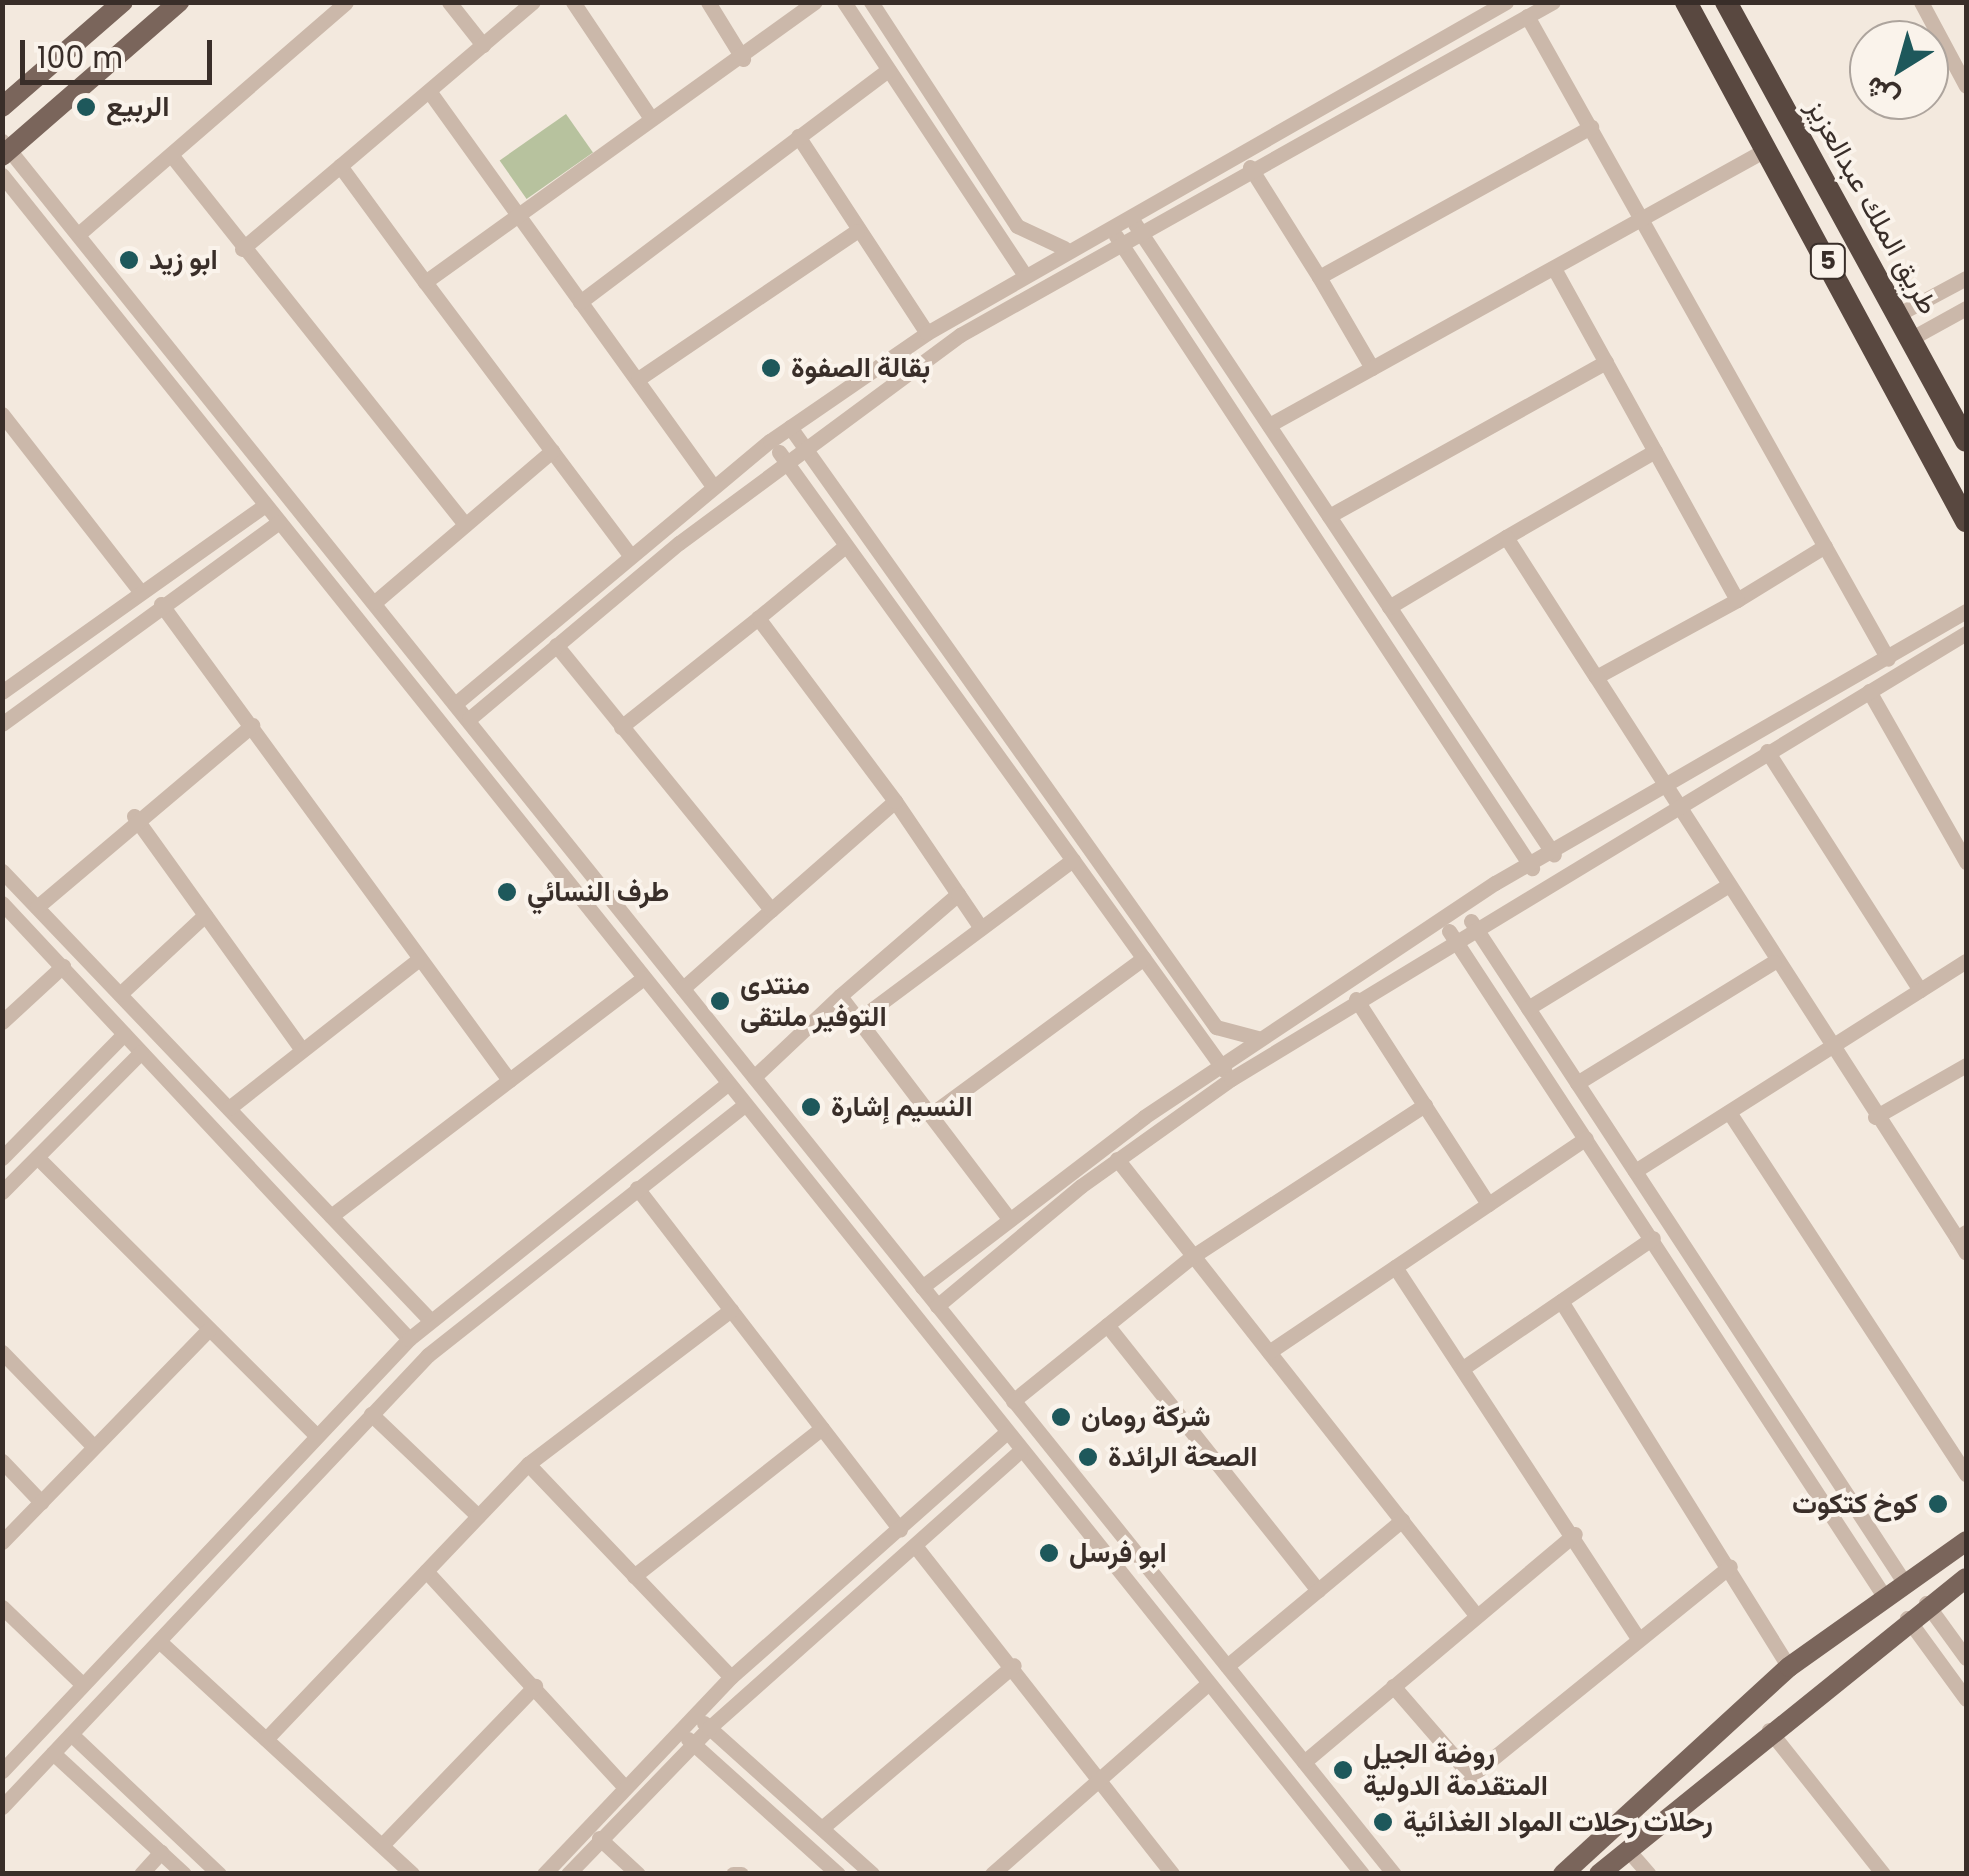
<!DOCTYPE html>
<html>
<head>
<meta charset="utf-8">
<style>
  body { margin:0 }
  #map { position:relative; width:1969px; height:1876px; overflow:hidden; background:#f3e9de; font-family:Poppins,Vazirmatn,sans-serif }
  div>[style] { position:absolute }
  .green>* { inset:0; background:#b7c29e; transform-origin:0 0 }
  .minor>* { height:15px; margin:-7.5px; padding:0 7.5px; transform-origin:7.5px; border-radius:7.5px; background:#cbb8aa }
  .major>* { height:20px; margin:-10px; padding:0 10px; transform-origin:10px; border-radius:10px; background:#7a655b }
  .highway>* { height:22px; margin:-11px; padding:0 11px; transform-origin:11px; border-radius:11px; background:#594840 }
  .dots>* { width:28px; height:28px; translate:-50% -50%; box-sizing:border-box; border:5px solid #faf3eb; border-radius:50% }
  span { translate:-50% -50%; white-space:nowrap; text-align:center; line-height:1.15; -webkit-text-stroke:8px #faf3eb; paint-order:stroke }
  .shield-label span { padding:2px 8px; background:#faf3eb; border:2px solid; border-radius:8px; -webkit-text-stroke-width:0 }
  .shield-label { font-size:25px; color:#392e29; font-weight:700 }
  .poi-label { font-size:28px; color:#392e29; font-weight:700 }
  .left { translate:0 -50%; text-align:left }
  .right { translate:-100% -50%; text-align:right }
  .street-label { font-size:28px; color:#392e29 }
  .frame { position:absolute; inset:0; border:5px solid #392e29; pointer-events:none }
  .north { position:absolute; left:1849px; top:20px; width:100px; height:100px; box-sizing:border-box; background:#faf3eb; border:2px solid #ada49d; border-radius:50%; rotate:217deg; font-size:28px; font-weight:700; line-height:40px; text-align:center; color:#392e29 }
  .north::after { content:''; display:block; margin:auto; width:35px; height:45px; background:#1e585b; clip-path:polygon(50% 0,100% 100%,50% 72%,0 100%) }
  .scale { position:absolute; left:20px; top:40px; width:192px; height:45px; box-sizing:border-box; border:5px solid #392e29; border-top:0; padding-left:12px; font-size:30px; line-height:35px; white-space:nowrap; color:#392e29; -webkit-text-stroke:8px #faf3eb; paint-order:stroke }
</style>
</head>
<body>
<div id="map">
  <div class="green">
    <i style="left:566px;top:114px;width:47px;height:81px;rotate:55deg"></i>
  </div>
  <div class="minor">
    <i style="left:449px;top:2px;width:55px;rotate:51.7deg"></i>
    <i style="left:573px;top:2px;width:138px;rotate:56.2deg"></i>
    <i style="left:708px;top:2px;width:67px;rotate:58.4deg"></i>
    <i style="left:844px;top:2px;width:324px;rotate:56.5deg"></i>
    <i style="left:871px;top:2px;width:267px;rotate:56.9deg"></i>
    <i style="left:1017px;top:226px;width:52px;rotate:25.1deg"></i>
    <i style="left:1921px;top:2px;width:95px;rotate:61.8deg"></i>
    <i style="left:1527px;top:16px;width:737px;rotate:60.69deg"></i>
    <i style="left:429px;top:91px;width:486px;rotate:54.3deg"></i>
    <i style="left:798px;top:136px;width:235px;rotate:56.8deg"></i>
    <i style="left:2px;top:141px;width:2223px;rotate:51.23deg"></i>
    <i style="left:172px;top:156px;width:471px;rotate:51.5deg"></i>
    <i style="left:1250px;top:167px;width:130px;rotate:57.9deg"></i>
    <i style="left:2px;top:175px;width:2176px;rotate:51.32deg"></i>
    <i style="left:1135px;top:224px;width:757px;rotate:56.41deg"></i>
    <i style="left:82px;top:231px;width:349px;rotate:-40.9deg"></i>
    <i style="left:1116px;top:236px;width:757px;rotate:56.65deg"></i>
    <i style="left:242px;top:249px;width:128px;rotate:-40.3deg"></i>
    <i style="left:425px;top:282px;width:144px;rotate:-126.2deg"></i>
    <i style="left:340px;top:166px;width:253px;rotate:-40.4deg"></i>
    <i style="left:580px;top:302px;width:386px;rotate:-37deg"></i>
    <i style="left:1897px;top:315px;width:78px;rotate:-28.2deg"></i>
    <i style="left:1910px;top:339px;width:64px;rotate:-29deg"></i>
    <i style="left:1372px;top:368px;width:105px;rotate:-120.2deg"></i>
    <i style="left:1319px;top:277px;width:311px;rotate:-28.9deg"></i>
    <i style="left:638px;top:379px;width:264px;rotate:-34.1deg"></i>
    <i style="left:2px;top:414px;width:224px;rotate:52.1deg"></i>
    <i style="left:1269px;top:425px;width:569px;rotate:-29deg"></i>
    <i style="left:790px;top:427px;width:736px;rotate:54.63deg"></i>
    <i style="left:1216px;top:1027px;width:43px;rotate:14.7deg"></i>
    <i style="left:779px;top:452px;width:762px;rotate:54.24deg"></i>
    <i style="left:1329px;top:516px;width:317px;rotate:-29.1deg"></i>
    <i style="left:1506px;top:537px;width:172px;rotate:-30deg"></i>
    <i style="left:630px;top:555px;width:341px;rotate:-126.9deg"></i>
    <i style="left:425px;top:282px;width:480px;rotate:-35.7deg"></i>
    <i style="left:1737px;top:600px;width:103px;rotate:-31.5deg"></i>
    <i style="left:375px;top:602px;width:233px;rotate:-40.5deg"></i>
    <i style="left:161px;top:604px;width:590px;rotate:53.83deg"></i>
    <i style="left:1389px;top:607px;width:136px;rotate:-30.9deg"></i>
    <i style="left:1506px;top:537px;width:166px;rotate:57.3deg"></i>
    <i style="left:1596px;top:677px;width:161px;rotate:-28.6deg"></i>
    <i style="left:1737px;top:600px;width:379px;rotate:-118.9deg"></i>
    <i style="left:556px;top:645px;width:341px;rotate:50.9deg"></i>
    <i style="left:771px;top:910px;width:118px;rotate:138.4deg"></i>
    <i style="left:1596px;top:677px;width:667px;rotate:57.24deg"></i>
    <i style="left:1869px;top:691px;width:197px;rotate:60.4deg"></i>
    <i style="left:2px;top:692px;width:323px;rotate:-35.4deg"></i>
    <i style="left:455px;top:704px;width:410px;rotate:-39.9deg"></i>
    <i style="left:770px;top:441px;width:191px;rotate:-34.5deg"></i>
    <i style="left:927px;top:333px;width:667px;rotate:-29.76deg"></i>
    <i style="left:469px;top:719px;width:274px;rotate:-40deg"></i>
    <i style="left:679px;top:543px;width:350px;rotate:-36.5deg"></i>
    <i style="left:960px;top:335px;width:680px;rotate:-29.32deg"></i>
    <i style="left:2px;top:724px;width:343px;rotate:-36.1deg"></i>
    <i style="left:621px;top:727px;width:175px;rotate:-38.5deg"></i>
    <i style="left:1767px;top:751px;width:284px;rotate:57.4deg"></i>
    <i style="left:895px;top:801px;width:112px;rotate:55.9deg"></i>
    <i style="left:958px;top:894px;width:156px;rotate:139.2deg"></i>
    <i style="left:840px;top:996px;width:280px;rotate:52.8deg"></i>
    <i style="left:134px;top:816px;width:286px;rotate:54.3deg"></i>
    <i style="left:2px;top:871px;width:620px;rotate:46.37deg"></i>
    <i style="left:958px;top:894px;width:41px;rotate:55.9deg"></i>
    <i style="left:2px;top:903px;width:596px;rotate:46.97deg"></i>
    <i style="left:37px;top:907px;width:282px;rotate:-40.2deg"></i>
    <i style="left:771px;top:910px;width:165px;rotate:-41.3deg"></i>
    <i style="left:895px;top:801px;width:229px;rotate:-126.8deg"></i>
    <i style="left:758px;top:618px;width:112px;rotate:-39.5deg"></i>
    <i style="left:1471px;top:921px;width:790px;rotate:56.77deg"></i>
    <i style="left:1449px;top:931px;width:795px;rotate:56.81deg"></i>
    <i style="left:120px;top:994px;width:116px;rotate:-42.9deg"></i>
    <i style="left:1356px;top:999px;width:244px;rotate:57.2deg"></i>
    <i style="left:1528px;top:1008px;width:233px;rotate:-31.5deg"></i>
    <i style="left:858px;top:1020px;width:268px;rotate:-36.7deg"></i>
    <i style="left:2px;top:1022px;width:83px;rotate:-42.6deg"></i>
    <i style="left:754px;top:1077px;width:118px;rotate:-43.3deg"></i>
    <i style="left:1577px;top:1083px;width:231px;rotate:-31.6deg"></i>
    <i style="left:229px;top:1108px;width:241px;rotate:-38.1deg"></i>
    <i style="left:1729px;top:1112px;width:433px;rotate:56.8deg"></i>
    <i style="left:930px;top:1115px;width:265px;rotate:-36.3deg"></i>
    <i style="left:1875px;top:1117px;width:105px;rotate:-29.7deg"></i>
    <i style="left:37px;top:1157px;width:395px;rotate:44.9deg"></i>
    <i style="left:2px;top:1158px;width:174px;rotate:-45.5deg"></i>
    <i style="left:1117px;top:1159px;width:580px;rotate:51.79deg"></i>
    <i style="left:1635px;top:1171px;width:392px;rotate:-32.4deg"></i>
    <i style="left:637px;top:1188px;width:431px;rotate:52.4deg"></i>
    <i style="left:2px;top:1192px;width:197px;rotate:-45.2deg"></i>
    <i style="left:331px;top:1216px;width:392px;rotate:-37.3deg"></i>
    <i style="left:1966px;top:1232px;width:11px;rotate:146deg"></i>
    <i style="left:1957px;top:1238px;width:17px;rotate:59deg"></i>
    <i style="left:1395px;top:1267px;width:443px;rotate:56.8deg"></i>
    <i style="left:922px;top:1287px;width:280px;rotate:-37.4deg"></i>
    <i style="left:1144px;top:1117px;width:422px;rotate:-33.7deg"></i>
    <i style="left:1495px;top:883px;width:544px;rotate:-30.01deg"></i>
    <i style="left:1561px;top:1301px;width:431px;rotate:58.1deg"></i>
    <i style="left:937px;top:1306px;width:187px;rotate:-39.8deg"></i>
    <i style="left:1081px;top:1186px;width:184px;rotate:-35.5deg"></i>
    <i style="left:1231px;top:1079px;width:860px;rotate:-31.25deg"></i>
    <i style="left:1107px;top:1325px;width:339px;rotate:51.5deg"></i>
    <i style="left:2px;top:1352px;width:132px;rotate:45.9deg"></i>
    <i style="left:1269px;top:1352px;width:382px;rotate:-34deg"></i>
    <i style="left:1463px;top:1368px;width:230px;rotate:-34.4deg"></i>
    <i style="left:1013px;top:1401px;width:231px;rotate:-38.9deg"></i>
    <i style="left:1193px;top:1256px;width:277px;rotate:-33.1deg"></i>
    <i style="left:371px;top:1414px;width:148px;rotate:43.6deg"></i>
    <i style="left:2px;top:1461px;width:57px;rotate:46.4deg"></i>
    <i style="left:528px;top:1464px;width:294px;rotate:46.4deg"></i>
    <i style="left:2px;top:1542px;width:297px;rotate:-45.8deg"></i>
    <i style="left:916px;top:1547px;width:415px;rotate:51.9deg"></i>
    <i style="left:426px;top:1571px;width:289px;rotate:47.4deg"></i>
    <i style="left:634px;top:1576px;width:239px;rotate:-38.2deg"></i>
    <i style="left:1926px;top:1603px;width:68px;rotate:54deg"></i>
    <i style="left:2px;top:1607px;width:112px;rotate:43.9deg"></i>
    <i style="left:1907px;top:1618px;width:100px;rotate:53.9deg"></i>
    <i style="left:159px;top:1641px;width:344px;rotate:42.6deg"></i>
    <i style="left:1227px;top:1666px;width:228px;rotate:-39.8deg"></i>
    <i style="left:1393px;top:1686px;width:119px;rotate:49.1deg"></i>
    <i style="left:1471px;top:1776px;width:333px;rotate:-39deg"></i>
    <i style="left:704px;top:1723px;width:226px;rotate:41.9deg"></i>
    <i style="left:1769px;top:1730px;width:184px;rotate:51.6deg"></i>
    <i style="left:71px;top:1734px;width:204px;rotate:43.4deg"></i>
    <i style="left:266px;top:1739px;width:380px;rotate:-46.4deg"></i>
    <i style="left:528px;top:1464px;width:255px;rotate:-37.2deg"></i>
    <i style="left:688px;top:1739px;width:202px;rotate:42deg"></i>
    <i style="left:53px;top:1753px;width:178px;rotate:42.7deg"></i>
    <i style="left:1304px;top:1762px;width:354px;rotate:-40.1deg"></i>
    <i style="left:2px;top:1771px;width:594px;rotate:-46.71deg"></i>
    <i style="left:409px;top:1339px;width:408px;rotate:-38.7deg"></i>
    <i style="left:2px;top:1807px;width:621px;rotate:-46.7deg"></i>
    <i style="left:428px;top:1355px;width:403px;rotate:-38.3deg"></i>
    <i style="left:823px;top:1827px;width:250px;rotate:-40.3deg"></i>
    <i style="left:599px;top:1838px;width:53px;rotate:42.7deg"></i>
    <i style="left:382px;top:1845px;width:221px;rotate:-46.1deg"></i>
    <i style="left:1627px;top:1849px;width:33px;rotate:49deg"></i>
    <i style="left:141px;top:1874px;width:30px;rotate:-48deg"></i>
    <i style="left:544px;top:1874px;width:272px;rotate:-46.5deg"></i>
    <i style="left:731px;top:1677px;width:368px;rotate:-41.6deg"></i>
    <i style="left:568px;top:1874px;width:203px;rotate:-46deg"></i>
    <i style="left:709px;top:1728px;width:416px;rotate:-41.7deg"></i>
    <i style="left:733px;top:1874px;width:8px"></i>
    <i style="left:992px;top:1874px;width:289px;rotate:-41.4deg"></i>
  </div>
  <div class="major">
    <i style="left:2px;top:107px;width:160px;rotate:-41deg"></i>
    <i style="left:2px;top:156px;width:235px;rotate:-41deg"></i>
    <i style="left:1563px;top:1874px;width:306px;rotate:-42.5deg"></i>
    <i style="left:1789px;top:1667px;width:217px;rotate:-35.4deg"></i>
    <i style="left:1599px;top:1874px;width:471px;rotate:-38.9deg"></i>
  </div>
  <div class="highway">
    <i style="left:1686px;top:2px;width:590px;rotate:61.65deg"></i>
    <i style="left:1726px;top:2px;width:500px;rotate:61.33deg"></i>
  </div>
  <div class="dots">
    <i style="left:86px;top:107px;background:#1e585b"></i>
    <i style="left:129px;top:260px;background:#1e585b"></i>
    <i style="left:771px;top:368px;background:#1e585b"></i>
    <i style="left:507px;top:892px;background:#1e585b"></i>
    <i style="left:720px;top:1001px;background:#1e585b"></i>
    <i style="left:811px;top:1107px;background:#1e585b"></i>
    <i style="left:1061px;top:1417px;background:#1e585b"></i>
    <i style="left:1088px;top:1457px;background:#1e585b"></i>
    <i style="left:1938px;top:1504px;background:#1e585b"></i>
    <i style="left:1049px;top:1553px;background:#1e585b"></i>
    <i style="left:1343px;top:1770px;background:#1e585b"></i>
    <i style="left:1383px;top:1822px;background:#1e585b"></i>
  </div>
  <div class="shield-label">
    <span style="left:1828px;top:261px">5</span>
  </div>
  <div class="poi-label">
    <span class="left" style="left:106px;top:107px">الربيع</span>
    <span class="left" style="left:149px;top:260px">ابو زيد</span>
    <span class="left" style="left:791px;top:368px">بقالة الصفوة</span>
    <span class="left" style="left:527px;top:892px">طرف النسائي</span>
    <span class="left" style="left:740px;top:1001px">منتدى<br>التوفير ملتقى</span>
    <span class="left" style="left:831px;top:1107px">النسيم إشارة</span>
    <span class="left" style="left:1081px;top:1417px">شركة رومان</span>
    <span class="left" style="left:1108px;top:1457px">الصحة الرائدة</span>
    <span class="right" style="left:1918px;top:1504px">كوخ كتكوت</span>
    <span class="left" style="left:1069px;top:1553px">ابو فرسل</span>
    <span class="left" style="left:1363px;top:1770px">روضة الجيل<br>المتقدمة الدولية</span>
    <span class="left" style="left:1403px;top:1822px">رحلات رحلات المواد الغذائية</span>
  </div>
  <div class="street-label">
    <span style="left:1872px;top:207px;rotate:61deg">طريق الملك عبدالعزيز</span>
  </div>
  <div class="frame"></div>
  <div class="north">ش</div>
  <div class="scale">100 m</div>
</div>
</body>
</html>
